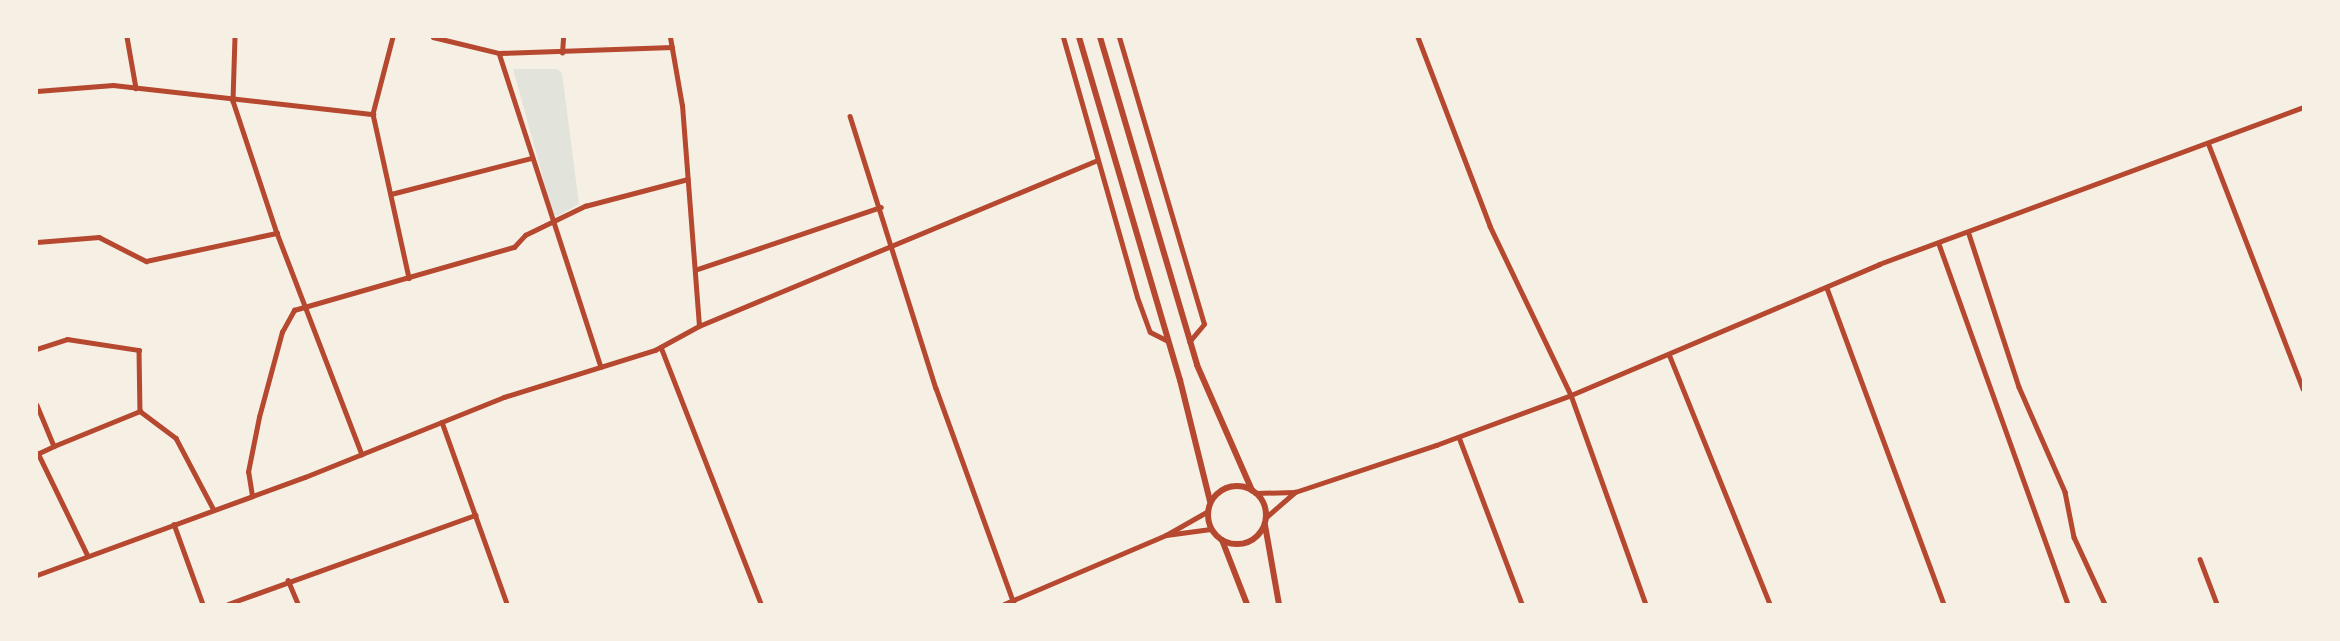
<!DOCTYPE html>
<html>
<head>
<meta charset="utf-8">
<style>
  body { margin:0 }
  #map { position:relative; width:2340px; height:641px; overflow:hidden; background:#f6efe4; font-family:Rubik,sans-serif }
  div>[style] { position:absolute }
  .green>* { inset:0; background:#e2e4dc }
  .minor>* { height:4.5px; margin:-2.25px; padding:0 2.25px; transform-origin:2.25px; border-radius:2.25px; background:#b5482f }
  .tertiary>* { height:5px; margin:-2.5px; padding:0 2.5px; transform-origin:2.5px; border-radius:2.5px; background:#b5482f }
  .primary>* { height:6px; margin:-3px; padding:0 3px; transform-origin:3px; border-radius:3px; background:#b5482f }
  .primary>.ring { margin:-3px; padding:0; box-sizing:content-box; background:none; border:6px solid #b5482f; border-radius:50% }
  span { translate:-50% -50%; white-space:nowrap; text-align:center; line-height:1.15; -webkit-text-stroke:7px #f6efe4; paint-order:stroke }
  .frame { position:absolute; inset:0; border:38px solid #f6efe4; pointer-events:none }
</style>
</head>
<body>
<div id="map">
  <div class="green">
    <i style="clip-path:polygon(513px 69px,557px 69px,562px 73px,579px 204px,558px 216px,553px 214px)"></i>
  </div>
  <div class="minor">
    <i style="left:127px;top:37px;width:52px;rotate:80deg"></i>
    <i style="left:235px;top:37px;width:64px;rotate:91.8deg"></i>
    <i style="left:233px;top:101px;width:139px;rotate:71.6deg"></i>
    <i style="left:393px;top:37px;width:80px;rotate:104.6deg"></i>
    <i style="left:373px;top:114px;width:168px;rotate:77.6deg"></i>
    <i style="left:433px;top:37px;width:68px;rotate:13.6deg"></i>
    <i style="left:499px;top:53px;width:173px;rotate:-2deg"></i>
    <i style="left:1418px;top:37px;width:202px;rotate:69.1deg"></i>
    <i style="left:1490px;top:226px;width:187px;rotate:64.4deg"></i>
    <i style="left:1571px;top:395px;width:222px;rotate:70.3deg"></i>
    <i style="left:499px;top:53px;width:330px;rotate:72deg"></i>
    <i style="left:562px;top:53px;width:16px;rotate:-86deg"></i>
    <i style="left:37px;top:91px;width:76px;rotate:-4.5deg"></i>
    <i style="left:113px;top:85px;width:262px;rotate:6.4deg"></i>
    <i style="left:850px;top:116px;width:285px;rotate:72.5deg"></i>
    <i style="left:936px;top:388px;width:230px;rotate:70.1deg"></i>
    <i style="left:2209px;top:145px;width:261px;rotate:68.9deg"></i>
    <i style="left:391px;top:194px;width:145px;rotate:-14.4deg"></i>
    <i style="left:1969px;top:234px;width:161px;rotate:71.9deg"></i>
    <i style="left:2019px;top:387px;width:115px;rotate:66.3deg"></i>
    <i style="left:2065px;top:492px;width:46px;rotate:78.7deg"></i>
    <i style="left:2074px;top:537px;width:74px;rotate:65.2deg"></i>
    <i style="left:37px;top:242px;width:62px;rotate:-4.6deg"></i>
    <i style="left:99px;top:237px;width:53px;rotate:27.1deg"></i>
    <i style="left:146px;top:261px;width:134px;rotate:-12.1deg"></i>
    <i style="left:277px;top:233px;width:237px;rotate:69deg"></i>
    <i style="left:1939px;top:244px;width:382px;rotate:70.3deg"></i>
    <i style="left:695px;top:270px;width:196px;rotate:-18.7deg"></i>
    <i style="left:1827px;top:288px;width:337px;rotate:69.7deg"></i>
    <i style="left:699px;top:326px;width:430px;rotate:-22.6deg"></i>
    <i style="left:661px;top:347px;width:276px;rotate:68.7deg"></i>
    <i style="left:37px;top:349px;width:32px;rotate:-18deg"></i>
    <i style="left:67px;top:339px;width:73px;rotate:8.7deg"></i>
    <i style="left:139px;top:350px;width:61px;rotate:89.1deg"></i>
    <i style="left:1669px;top:354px;width:270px;rotate:68deg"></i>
    <i style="left:37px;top:405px;width:44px;rotate:67.5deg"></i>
    <i style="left:54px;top:446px;width:93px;rotate:-22.1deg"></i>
    <i style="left:140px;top:411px;width:45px;rotate:36.9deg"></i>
    <i style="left:176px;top:438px;width:81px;rotate:62.2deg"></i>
    <i style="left:442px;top:422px;width:193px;rotate:70.3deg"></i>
    <i style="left:1459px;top:437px;width:178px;rotate:69.3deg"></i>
    <i style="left:38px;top:453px;width:114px;rotate:64.1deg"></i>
    <i style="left:37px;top:454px;width:19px;rotate:-25deg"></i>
    <i style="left:252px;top:496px;width:24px;rotate:-99deg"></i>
    <i style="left:248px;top:472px;width:56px;rotate:-78.7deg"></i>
    <i style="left:259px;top:417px;width:88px;rotate:-74.9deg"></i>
    <i style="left:282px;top:332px;width:25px;rotate:-61deg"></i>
    <i style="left:294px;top:310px;width:229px;rotate:-16deg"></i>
    <i style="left:514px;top:247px;width:16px;rotate:-47deg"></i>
    <i style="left:525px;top:235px;width:67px;rotate:-25.8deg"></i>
    <i style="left:585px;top:206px;width:106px;rotate:-14.7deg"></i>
    <i style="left:174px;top:524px;width:85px;rotate:70.1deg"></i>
    <i style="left:2200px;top:559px;width:48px;rotate:69.3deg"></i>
    <i style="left:37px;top:575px;width:285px;rotate:-20.1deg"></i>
    <i style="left:305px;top:477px;width:214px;rotate:-21.9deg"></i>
    <i style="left:504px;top:397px;width:158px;rotate:-17.3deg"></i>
    <i style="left:655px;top:350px;width:50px;rotate:-28.6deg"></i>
    <i style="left:699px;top:326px;width:221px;rotate:-94.4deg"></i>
    <i style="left:682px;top:106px;width:70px;rotate:-99.9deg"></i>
    <i style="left:288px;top:580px;width:26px;rotate:67deg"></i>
    <i style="left:228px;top:604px;width:263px;rotate:-19.8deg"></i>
  </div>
  <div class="tertiary">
    <i style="left:1063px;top:37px;width:270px;rotate:74.1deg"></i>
    <i style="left:1137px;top:297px;width:37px;rotate:70deg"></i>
    <i style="left:1150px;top:332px;width:20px;rotate:27deg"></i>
    <i style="left:1119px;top:37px;width:299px;rotate:73.5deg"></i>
    <i style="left:1204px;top:324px;width:23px;rotate:130deg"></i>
    <i style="left:1255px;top:493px;width:40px;rotate:-1.4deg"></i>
    <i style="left:1295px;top:492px;width:149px;rotate:-18.4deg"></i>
    <i style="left:1436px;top:445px;width:144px;rotate:-20.3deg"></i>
    <i style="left:1571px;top:395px;width:335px;rotate:-23deg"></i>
    <i style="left:1879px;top:264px;width:452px;rotate:-20.3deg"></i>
    <i style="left:1265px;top:518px;width:40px;rotate:-41deg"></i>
    <i style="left:1166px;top:535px;width:45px;rotate:-7.6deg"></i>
    <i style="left:1004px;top:604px;width:176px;rotate:-23.1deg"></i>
    <i style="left:1166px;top:535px;width:48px;rotate:-29.7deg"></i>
  </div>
  <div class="primary">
    <i style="left:1079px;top:37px;width:358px;rotate:73.6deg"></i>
    <i style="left:1180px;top:380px;width:125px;rotate:76.1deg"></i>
    <i style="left:1100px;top:37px;width:342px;rotate:73.5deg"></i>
    <i style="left:1197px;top:365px;width:137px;rotate:66.3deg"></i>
    <i class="ring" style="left:1208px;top:486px;width:52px;height:52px"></i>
    <i style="left:1265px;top:525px;width:80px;rotate:80deg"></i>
    <i style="left:1222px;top:540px;width:69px;rotate:68.7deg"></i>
  </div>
  <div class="frame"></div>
</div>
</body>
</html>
